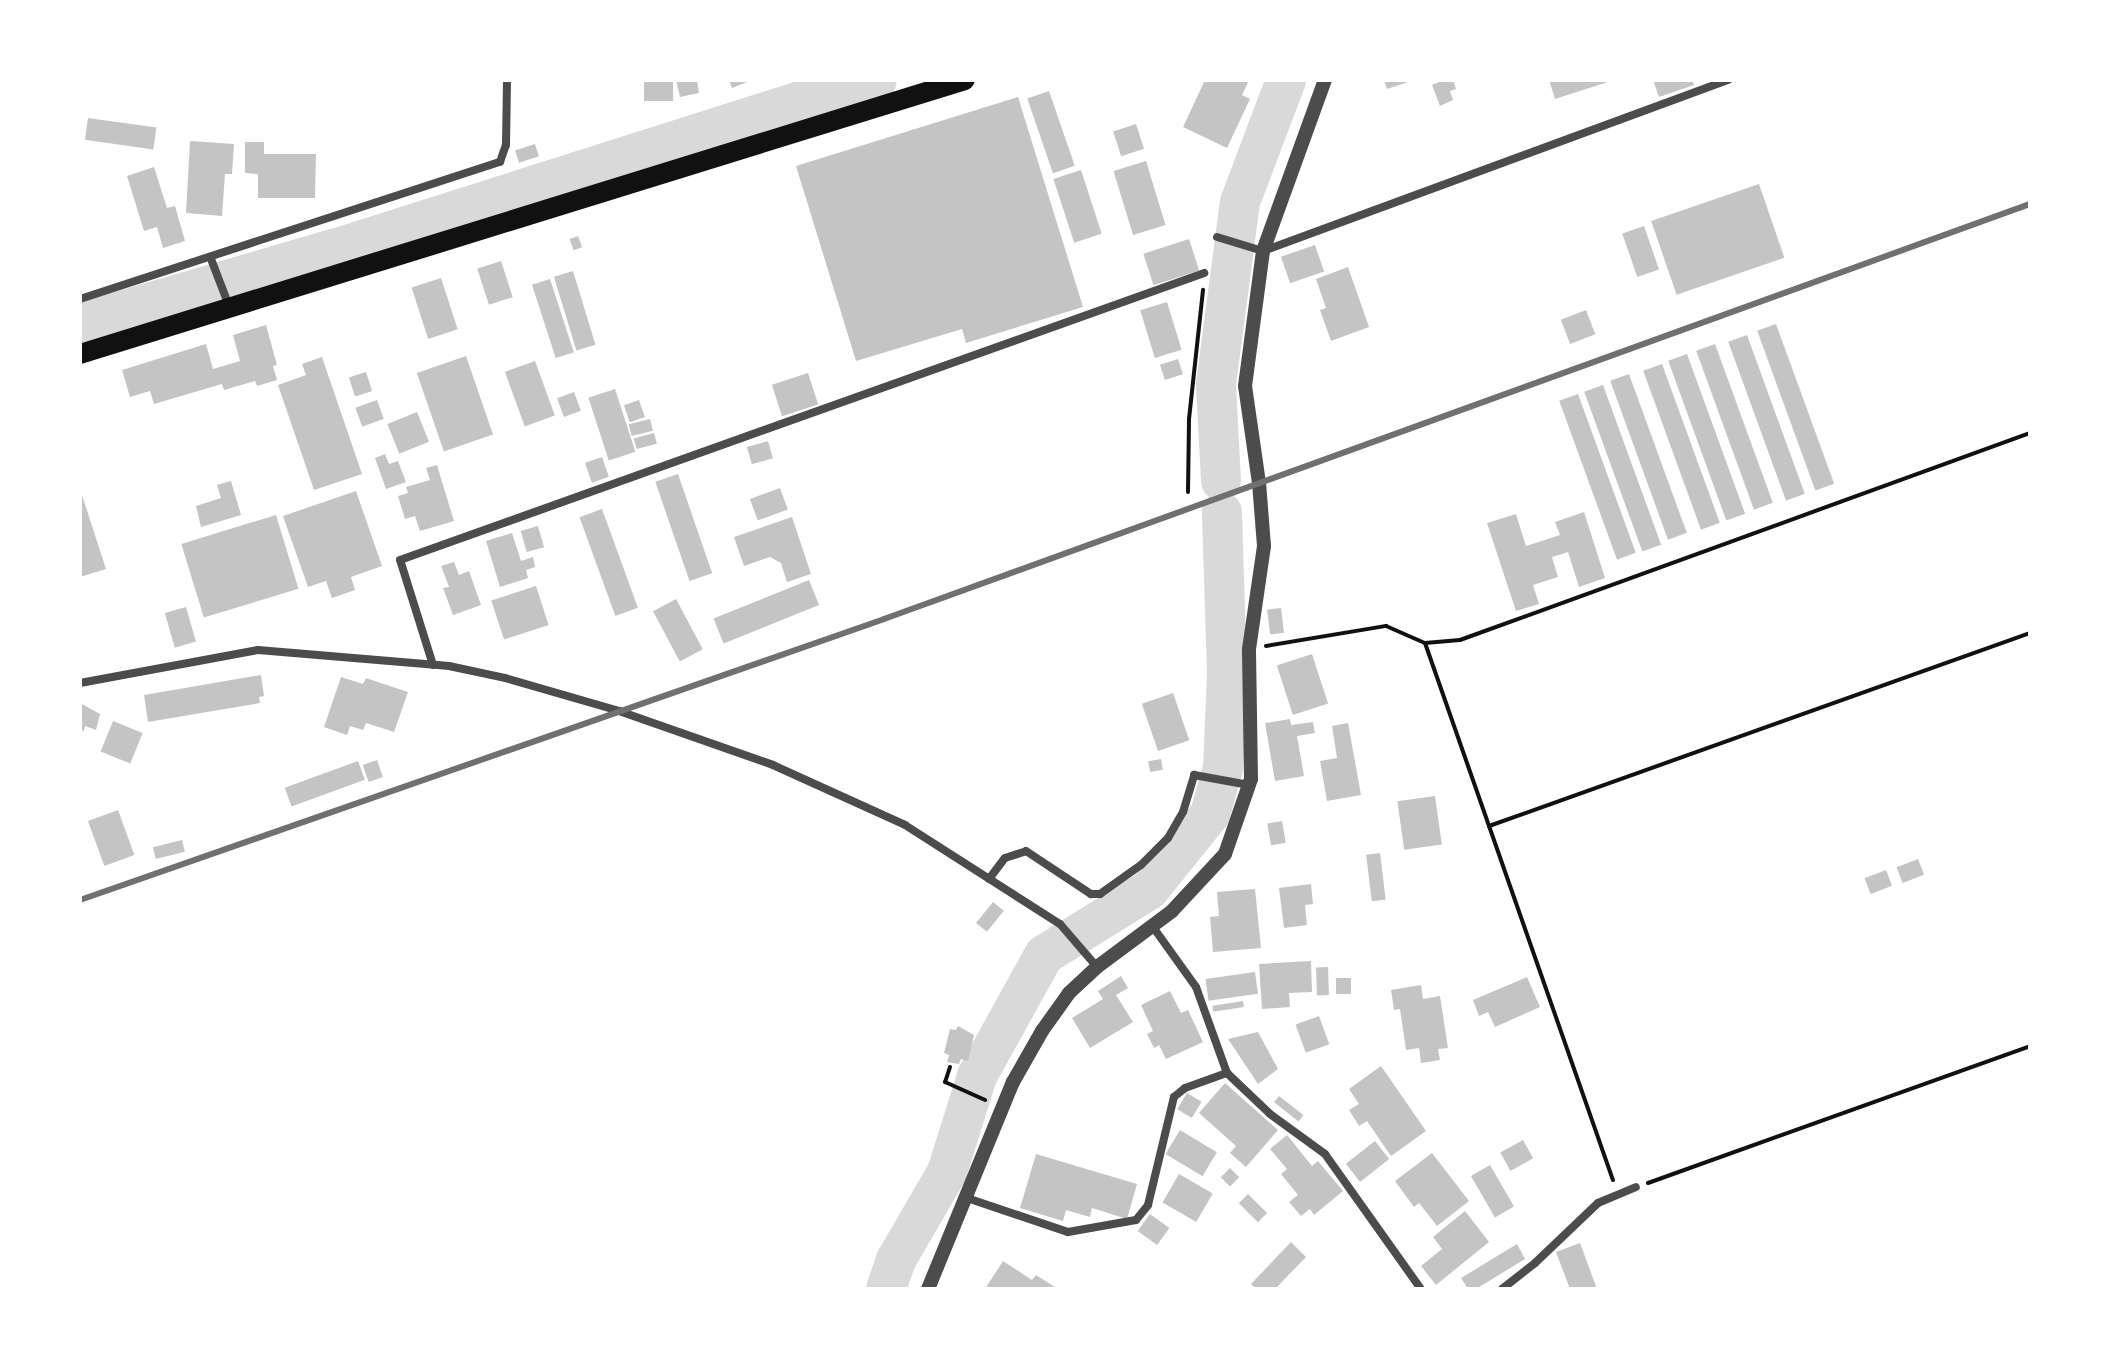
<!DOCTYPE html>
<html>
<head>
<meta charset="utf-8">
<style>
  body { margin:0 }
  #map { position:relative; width:2110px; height:1369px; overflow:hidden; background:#fff; font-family:"Asap Condensed",sans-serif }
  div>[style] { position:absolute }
  .river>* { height:40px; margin:-20px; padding:0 20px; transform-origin:20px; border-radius:20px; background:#d9d9d9 }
  .building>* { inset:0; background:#c4c4c4; transform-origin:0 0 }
  .path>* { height:4px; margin:-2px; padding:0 2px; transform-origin:2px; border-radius:2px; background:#111 }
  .minor>* { height:8px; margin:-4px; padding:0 4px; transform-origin:4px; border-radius:4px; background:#4c4c4c }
  .tertiary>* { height:14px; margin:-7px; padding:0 7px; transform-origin:7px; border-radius:7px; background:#4c4c4c }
  .trunk>* { height:20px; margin:-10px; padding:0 10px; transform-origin:10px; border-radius:10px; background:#111 }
  .rail>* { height:6px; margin:-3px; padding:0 3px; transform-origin:3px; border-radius:3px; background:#707070 }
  span { translate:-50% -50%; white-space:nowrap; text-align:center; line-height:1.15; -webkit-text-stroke:6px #fff; paint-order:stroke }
  .frame { position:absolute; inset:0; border:82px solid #fff; pointer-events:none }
</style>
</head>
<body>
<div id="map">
  <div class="river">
    <i style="left:80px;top:323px;width:268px;rotate:-16.3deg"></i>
    <i style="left:337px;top:248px;width:498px;rotate:-17.6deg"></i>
    <i style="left:812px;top:97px;width:67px;rotate:-14.7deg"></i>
    <i style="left:1221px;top:481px;width:97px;rotate:-93deg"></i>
    <i style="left:1216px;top:384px;width:184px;rotate:-82.5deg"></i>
    <i style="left:1240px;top:202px;width:130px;rotate:-69.3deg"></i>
    <i style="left:886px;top:1289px;width:31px;rotate:-71deg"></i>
    <i style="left:896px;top:1260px;width:102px;rotate:-59.9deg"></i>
    <i style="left:947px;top:1172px;width:101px;rotate:-72.6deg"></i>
    <i style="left:977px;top:1076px;width:138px;rotate:-61deg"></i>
    <i style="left:1044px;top:955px;width:123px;rotate:-31.8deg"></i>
    <i style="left:1149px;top:890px;width:97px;rotate:-51.2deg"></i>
    <i style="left:1210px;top:814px;width:48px;rotate:-74.2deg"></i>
    <i style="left:1223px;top:768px;width:94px;rotate:-87.6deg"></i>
    <i style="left:1227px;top:674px;width:162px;rotate:-91.8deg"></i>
  </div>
  <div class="building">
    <i style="left:644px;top:80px;width:29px;height:21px"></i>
    <i style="clip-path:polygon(676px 80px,697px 80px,699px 93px,680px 97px)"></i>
    <i style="clip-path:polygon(729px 80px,752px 80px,732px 88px)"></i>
    <i style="clip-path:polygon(1205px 80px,1249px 80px,1242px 95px,1250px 99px,1227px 148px,1183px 127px)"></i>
    <i style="clip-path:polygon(1384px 80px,1411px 80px,1411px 81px,1387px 89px)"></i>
    <i style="clip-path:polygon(1444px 80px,1453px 80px,1456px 89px,1450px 91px,1453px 100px,1440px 106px,1432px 85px)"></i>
    <i style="clip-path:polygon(1549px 80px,1610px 80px,1611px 81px,1555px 99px)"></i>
    <i style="clip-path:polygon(1653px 80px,1692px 80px,1694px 85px,1659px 97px)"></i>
    <i style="left:1049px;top:91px;width:79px;height:23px;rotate:71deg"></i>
    <i style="clip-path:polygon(1018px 97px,1083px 307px,966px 343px,962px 329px,856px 361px,796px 166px)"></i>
    <i style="left:88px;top:118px;width:69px;height:22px;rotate:8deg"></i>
    <i style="left:1136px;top:124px;width:26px;height:24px;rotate:72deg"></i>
    <i style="clip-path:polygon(190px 141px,234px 144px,232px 174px,225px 174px,222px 216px,186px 213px)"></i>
    <i style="clip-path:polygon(245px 142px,264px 142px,264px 154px,316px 154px,315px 198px,258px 198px,258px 174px,245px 173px)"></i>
    <i style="left:535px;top:144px;width:13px;height:21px;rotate:72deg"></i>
    <i style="left:1146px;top:161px;width:67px;height:34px;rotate:73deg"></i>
    <i style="clip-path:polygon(154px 167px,167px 208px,175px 206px,185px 241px,163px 248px,157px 227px,144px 231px,127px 176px)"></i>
    <i style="left:1081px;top:170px;width:67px;height:29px;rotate:72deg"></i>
    <i style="left:1759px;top:184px;width:78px;height:114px;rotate:71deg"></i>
    <i style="left:1644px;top:226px;width:46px;height:23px;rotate:71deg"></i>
    <i style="left:578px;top:236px;width:12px;height:9px;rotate:70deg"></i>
    <i style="left:1189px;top:239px;width:33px;height:48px;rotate:72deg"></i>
    <i style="left:1315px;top:245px;width:28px;height:36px;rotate:71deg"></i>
    <i style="left:501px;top:261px;width:38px;height:25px;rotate:72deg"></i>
    <i style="clip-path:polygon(1348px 267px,1369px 327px,1331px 341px,1320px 310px,1326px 308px,1316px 279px)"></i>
    <i style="left:573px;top:271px;width:77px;height:20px;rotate:73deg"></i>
    <i style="left:441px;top:278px;width:54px;height:31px;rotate:72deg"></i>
    <i style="left:550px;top:279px;width:77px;height:19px;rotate:72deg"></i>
    <i style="left:1167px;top:302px;width:50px;height:28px;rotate:73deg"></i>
    <i style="left:1586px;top:310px;width:26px;height:27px;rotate:69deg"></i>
    <i style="left:1776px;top:324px;width:170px;height:20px;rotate:70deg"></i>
    <i style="clip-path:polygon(266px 325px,277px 365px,273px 366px,277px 380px,257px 386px,255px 381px,224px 390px,222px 384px,154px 404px,150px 391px,130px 397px,122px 370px,206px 344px,213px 369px,240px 361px,233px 335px)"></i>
    <i style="left:1747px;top:335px;width:169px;height:20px;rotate:70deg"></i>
    <i style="left:1715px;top:344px;width:169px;height:20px;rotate:70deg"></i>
    <i style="left:1687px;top:354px;width:170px;height:20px;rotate:70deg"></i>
    <i style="left:466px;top:356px;width:83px;height:52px;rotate:71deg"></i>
    <i style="clip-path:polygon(322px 357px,362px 474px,314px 490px,278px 385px,306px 375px,302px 364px)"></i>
    <i style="left:1178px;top:359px;width:16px;height:19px;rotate:72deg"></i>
    <i style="left:535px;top:361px;width:58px;height:32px;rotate:70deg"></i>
    <i style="left:1662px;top:364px;width:169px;height:20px;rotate:70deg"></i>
    <i style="left:366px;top:372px;width:20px;height:18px;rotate:72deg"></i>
    <i style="left:808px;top:373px;width:33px;height:38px;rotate:72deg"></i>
    <i style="left:1629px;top:374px;width:169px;height:20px;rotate:70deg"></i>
    <i style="left:1603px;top:385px;width:170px;height:20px;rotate:70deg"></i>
    <i style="left:615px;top:389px;width:66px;height:28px;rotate:72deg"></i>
    <i style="left:574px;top:392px;width:20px;height:18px;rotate:70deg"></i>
    <i style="left:1578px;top:394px;width:169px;height:20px;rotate:70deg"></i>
    <i style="left:377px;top:400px;width:20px;height:23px;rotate:70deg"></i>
    <i style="left:639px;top:400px;width:18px;height:16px;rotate:71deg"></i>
    <i style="left:417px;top:412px;width:32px;height:32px;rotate:68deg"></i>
    <i style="left:650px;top:419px;width:12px;height:22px;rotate:76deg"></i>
    <i style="left:654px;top:433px;width:11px;height:21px;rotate:75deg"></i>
    <i style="left:768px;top:441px;width:18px;height:22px;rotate:74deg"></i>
    <i style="clip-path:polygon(385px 454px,389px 464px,398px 461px,406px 482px,386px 489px,375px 458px)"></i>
    <i style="left:602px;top:457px;width:21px;height:18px;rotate:71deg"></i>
    <i style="clip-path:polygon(437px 465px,454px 521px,420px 531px,415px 516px,405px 519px,398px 496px,408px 493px,406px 487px,430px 480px,426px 468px)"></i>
    <i style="left:678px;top:474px;width:105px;height:24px;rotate:71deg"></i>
    <i style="clip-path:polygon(231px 481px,241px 515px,201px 527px,196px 506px,221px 498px,217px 485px)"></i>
    <i style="left:780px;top:488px;width:23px;height:32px;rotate:70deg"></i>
    <i style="clip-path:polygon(80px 489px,106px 569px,80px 577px)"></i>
    <i style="clip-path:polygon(356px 491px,382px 566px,351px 577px,355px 590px,332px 598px,326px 581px,308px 587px,283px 516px)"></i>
    <i style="left:602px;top:509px;width:105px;height:24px;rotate:70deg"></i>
    <i style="clip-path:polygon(1584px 512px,1605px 578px,1579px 587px,1568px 552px,1552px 557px,1558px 577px,1533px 585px,1539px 604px,1516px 611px,1487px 523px,1516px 514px,1526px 546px,1560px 535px,1555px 522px)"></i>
    <i style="left:276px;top:515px;width:77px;height:99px;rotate:73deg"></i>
    <i style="clip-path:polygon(792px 517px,811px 574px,787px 582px,781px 563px,770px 557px,744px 566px,734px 537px)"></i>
    <i style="left:538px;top:526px;width:22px;height:18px;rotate:74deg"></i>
    <i style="clip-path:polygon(512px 533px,521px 561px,533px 557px,535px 567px,526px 570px,528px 578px,500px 587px,486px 541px)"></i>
    <i style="clip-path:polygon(454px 562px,459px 575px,469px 571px,481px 605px,453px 615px,443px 588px,449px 587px,441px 566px)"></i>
    <i style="left:809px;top:580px;width:27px;height:103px;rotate:68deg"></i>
    <i style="left:536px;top:586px;width:41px;height:47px;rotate:72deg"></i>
    <i style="left:676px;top:599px;width:57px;height:26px;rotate:62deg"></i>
    <i style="left:186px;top:607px;width:36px;height:22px;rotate:74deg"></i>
    <i style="left:1281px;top:608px;width:25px;height:14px;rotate:83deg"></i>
    <i style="left:1312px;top:654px;width:52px;height:37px;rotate:72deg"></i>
    <i style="clip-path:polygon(261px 675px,264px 696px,259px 697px,260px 703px,148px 722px,144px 695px)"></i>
    <i style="clip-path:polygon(341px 677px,363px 684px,366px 678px,408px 692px,394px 732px,366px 723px,363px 730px,350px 726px,347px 735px,324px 727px)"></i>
    <i style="left:1173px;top:693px;width:50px;height:33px;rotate:71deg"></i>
    <i style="clip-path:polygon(80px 703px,100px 714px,96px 730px,85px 726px,84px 731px,80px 730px)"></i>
    <i style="clip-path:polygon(1290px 719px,1291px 725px,1313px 722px,1315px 733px,1297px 736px,1304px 776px,1275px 781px,1265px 723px)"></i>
    <i style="left:113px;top:721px;width:32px;height:33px;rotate:22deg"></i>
    <i style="clip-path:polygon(1348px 723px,1361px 795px,1327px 801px,1320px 761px,1337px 758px,1332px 726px)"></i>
    <i style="left:1161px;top:759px;width:11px;height:13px;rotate:80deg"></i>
    <i style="left:377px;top:760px;width:18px;height:15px;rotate:71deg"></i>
    <i style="left:358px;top:761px;width:20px;height:78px;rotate:70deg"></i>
    <i style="left:1435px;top:796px;width:49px;height:38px;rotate:82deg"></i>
    <i style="left:118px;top:810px;width:48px;height:32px;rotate:70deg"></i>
    <i style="left:1282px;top:821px;width:22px;height:15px;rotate:80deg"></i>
    <i style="left:182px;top:840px;width:12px;height:30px;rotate:76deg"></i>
    <i style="left:1380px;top:853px;width:47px;height:14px;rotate:83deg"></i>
    <i style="left:1918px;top:859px;width:17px;height:23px;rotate:69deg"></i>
    <i style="left:1886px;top:870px;width:17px;height:23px;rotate:69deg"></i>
    <i style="clip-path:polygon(1311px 884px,1313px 904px,1305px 905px,1307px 925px,1284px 928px,1279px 888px)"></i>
    <i style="clip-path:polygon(1255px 889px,1261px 948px,1213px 952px,1210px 917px,1219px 916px,1217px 892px)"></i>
    <i style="left:993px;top:902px;width:14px;height:27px;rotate:39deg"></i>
    <i style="clip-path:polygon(1311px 961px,1312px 992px,1289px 993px,1290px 1007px,1262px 1009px,1259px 964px)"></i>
    <i style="left:1328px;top:967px;width:28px;height:12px;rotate:88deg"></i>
    <i style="left:1255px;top:972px;width:22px;height:50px;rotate:82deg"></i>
    <i style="clip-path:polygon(1121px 976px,1128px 988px,1116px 995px,1133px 1022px,1090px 1048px,1072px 1018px,1103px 999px,1098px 991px)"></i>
    <i style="clip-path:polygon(1527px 977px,1540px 1007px,1495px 1027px,1488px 1012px,1479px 1016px,1473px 1000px)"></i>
    <i style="left:1336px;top:978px;width:15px;height:16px"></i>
    <i style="clip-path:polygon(1421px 985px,1423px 999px,1440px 996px,1448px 1048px,1438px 1049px,1440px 1060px,1421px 1063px,1419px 1048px,1406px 1050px,1400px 1009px,1394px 1010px,1391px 990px)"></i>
    <i style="clip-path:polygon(1170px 991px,1181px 1013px,1188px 1010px,1203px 1042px,1166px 1059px,1159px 1045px,1154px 1048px,1147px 1034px,1153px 1031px,1141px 1005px)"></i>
    <i style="left:1243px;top:1001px;width:6px;height:31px;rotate:81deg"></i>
    <i style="left:1319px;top:1016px;width:30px;height:25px;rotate:70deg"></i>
    <i style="clip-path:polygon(958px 1026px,974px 1035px,968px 1061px,961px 1059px,959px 1064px,947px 1062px,949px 1055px,944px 1053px,950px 1029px,956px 1030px)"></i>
    <i style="clip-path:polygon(1258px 1032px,1278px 1069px,1258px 1084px,1228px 1039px)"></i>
    <i style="clip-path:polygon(1381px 1066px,1426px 1131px,1391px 1156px,1367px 1121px,1359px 1126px,1349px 1110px,1359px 1104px,1349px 1089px)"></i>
    <i style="clip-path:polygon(1225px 1083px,1278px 1130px,1246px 1167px,1230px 1153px,1236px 1146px,1199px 1113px)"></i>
    <i style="left:1187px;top:1093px;width:17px;height:19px;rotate:31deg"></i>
    <i style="left:1279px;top:1096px;width:31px;height:8px;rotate:38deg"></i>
    <i style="left:1180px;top:1130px;width:43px;height:28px;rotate:31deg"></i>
    <i style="clip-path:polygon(1287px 1135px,1312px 1166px,1318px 1161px,1343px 1191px,1314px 1215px,1310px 1209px,1301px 1216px,1289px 1202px,1298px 1195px,1281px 1174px,1287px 1169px,1270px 1149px)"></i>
    <i style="left:1523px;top:1140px;width:21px;height:26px;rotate:61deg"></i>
    <i style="left:1375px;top:1141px;width:23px;height:37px;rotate:52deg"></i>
    <i style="clip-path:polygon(1432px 1153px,1469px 1201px,1437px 1226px,1419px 1203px,1414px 1207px,1395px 1181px)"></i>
    <i style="clip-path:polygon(1036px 1154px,1137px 1184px,1127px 1219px,1092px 1208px,1090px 1217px,1066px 1210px,1063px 1221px,1020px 1208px)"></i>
    <i style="left:1490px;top:1165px;width:48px;height:22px;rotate:60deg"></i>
    <i style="left:1230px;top:1168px;width:13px;height:13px;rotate:45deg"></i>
    <i style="left:1179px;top:1174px;width:39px;height:33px;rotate:30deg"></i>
    <i style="left:1248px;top:1194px;width:27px;height:13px;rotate:45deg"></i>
    <i style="clip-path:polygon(1465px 1211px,1489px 1242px,1436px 1285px,1421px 1266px,1442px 1249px,1433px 1237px)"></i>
    <i style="left:1150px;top:1214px;width:24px;height:21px;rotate:36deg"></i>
    <i style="clip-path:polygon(1291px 1242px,1306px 1257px,1275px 1289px,1256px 1289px,1251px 1284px)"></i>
    <i style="clip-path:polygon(1580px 1243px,1597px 1289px,1570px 1289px,1556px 1252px)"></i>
    <i style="clip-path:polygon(1517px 1244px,1525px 1259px,1476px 1289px,1468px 1289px,1461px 1278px)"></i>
    <i style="clip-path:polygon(1003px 1261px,1032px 1280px,1036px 1275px,1058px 1289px,985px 1289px)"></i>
  </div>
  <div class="path">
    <i style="left:1188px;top:492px;width:73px;rotate:-89.2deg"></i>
    <i style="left:1189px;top:419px;width:130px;rotate:-83.8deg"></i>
    <i style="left:1425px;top:643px;width:569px;rotate:70.71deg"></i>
    <i style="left:1266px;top:646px;width:122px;rotate:-9.5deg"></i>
    <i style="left:1386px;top:626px;width:43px;rotate:23.6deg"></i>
    <i style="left:1425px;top:643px;width:35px;rotate:-5deg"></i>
    <i style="left:1460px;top:640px;width:606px;rotate:-19.96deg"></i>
    <i style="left:1489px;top:826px;width:574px;rotate:-19.63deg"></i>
    <i style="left:950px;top:1067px;width:16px;rotate:108deg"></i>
    <i style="left:945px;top:1082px;width:44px;rotate:24.2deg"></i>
    <i style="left:1648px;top:1183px;width:406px;rotate:-19.7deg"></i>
  </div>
  <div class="minor">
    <i style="left:1217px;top:237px;width:48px;rotate:16.9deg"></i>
    <i style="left:1263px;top:251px;width:496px;rotate:-20.2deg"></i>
    <i style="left:211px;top:259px;width:50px;rotate:69deg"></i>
    <i style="left:80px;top:299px;width:442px;rotate:-18.1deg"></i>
    <i style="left:500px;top:162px;width:18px;rotate:-71deg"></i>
    <i style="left:506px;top:145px;width:65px;rotate:-89.1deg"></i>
    <i style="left:433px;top:665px;width:110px;rotate:-107.4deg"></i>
    <i style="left:400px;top:560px;width:854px;rotate:-19.64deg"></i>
    <i style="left:80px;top:683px;width:181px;rotate:-10.5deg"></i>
    <i style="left:258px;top:650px;width:192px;rotate:4.8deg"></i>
    <i style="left:449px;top:666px;width:57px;rotate:12.1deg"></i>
    <i style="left:505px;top:678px;width:119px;rotate:16.1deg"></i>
    <i style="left:619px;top:711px;width:163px;rotate:19.3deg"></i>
    <i style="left:773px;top:765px;width:145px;rotate:24.4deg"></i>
    <i style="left:905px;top:825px;width:184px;rotate:32.6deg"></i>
    <i style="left:1060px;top:924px;width:57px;rotate:49.3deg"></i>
    <i style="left:989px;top:879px;width:26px;rotate:-53deg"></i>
    <i style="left:1005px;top:858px;width:22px;rotate:-18deg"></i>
    <i style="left:1026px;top:851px;width:78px;rotate:33.5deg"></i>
    <i style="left:1091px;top:894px;width:9px"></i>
    <i style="left:1100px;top:894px;width:50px;rotate:-35.3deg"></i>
    <i style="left:1141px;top:865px;width:38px;rotate:-45deg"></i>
    <i style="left:1168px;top:838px;width:30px;rotate:-60deg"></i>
    <i style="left:1183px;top:812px;width:39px;rotate:-73deg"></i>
    <i style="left:1194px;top:775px;width:56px;rotate:10.3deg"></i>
    <i style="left:1153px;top:927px;width:74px;rotate:54.4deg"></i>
    <i style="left:1196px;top:987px;width:91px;rotate:70.2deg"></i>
    <i style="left:1227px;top:1073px;width:59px;rotate:43.6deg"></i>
    <i style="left:1270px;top:1114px;width:68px;rotate:36deg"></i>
    <i style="left:1325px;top:1154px;width:166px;rotate:54.6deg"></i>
    <i style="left:964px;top:1197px;width:110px;rotate:18.6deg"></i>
    <i style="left:1068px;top:1232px;width:69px;rotate:-10deg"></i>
    <i style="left:1136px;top:1220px;width:19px;rotate:-51deg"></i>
    <i style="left:1148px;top:1205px;width:111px;rotate:-76.5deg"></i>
    <i style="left:1174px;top:1097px;width:14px;rotate:-39deg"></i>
    <i style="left:1185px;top:1088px;width:45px;rotate:-19.7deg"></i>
    <i style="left:1502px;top:1289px;width:42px;rotate:-38.2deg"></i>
    <i style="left:1535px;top:1263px;width:87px;rotate:-43.6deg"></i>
    <i style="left:1598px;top:1203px;width:41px;rotate:-22.8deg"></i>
  </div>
  <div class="tertiary">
    <i style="left:928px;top:1289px;width:224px;rotate:-67.7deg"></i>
    <i style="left:1013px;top:1082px;width:59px;rotate:-60.4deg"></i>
    <i style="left:1042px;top:1031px;width:47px;rotate:-54.6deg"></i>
    <i style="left:1069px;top:993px;width:38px;rotate:-43deg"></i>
    <i style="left:1097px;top:967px;width:94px;rotate:-36.7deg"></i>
    <i style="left:1172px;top:911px;width:78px;rotate:-47.1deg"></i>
    <i style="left:1225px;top:854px;width:79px;rotate:-70.9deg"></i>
    <i style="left:1251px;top:779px;width:130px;rotate:-90.9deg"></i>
    <i style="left:1249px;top:649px;width:104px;rotate:-81.7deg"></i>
    <i style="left:1264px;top:546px;width:63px;rotate:-94.5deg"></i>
    <i style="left:1259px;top:483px;width:98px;rotate:-98.2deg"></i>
    <i style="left:1245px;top:386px;width:136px;rotate:-82.4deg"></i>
    <i style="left:1263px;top:251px;width:182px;rotate:-70.1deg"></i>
  </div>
  <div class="trunk">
    <i style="left:80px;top:354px;width:926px;rotate:-17.2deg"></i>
  </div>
  <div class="rail">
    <i style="left:80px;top:900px;width:852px;rotate:-19.26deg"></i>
    <i style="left:884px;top:619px;width:1219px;rotate:-19.91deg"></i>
  </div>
  <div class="frame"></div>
</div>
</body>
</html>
